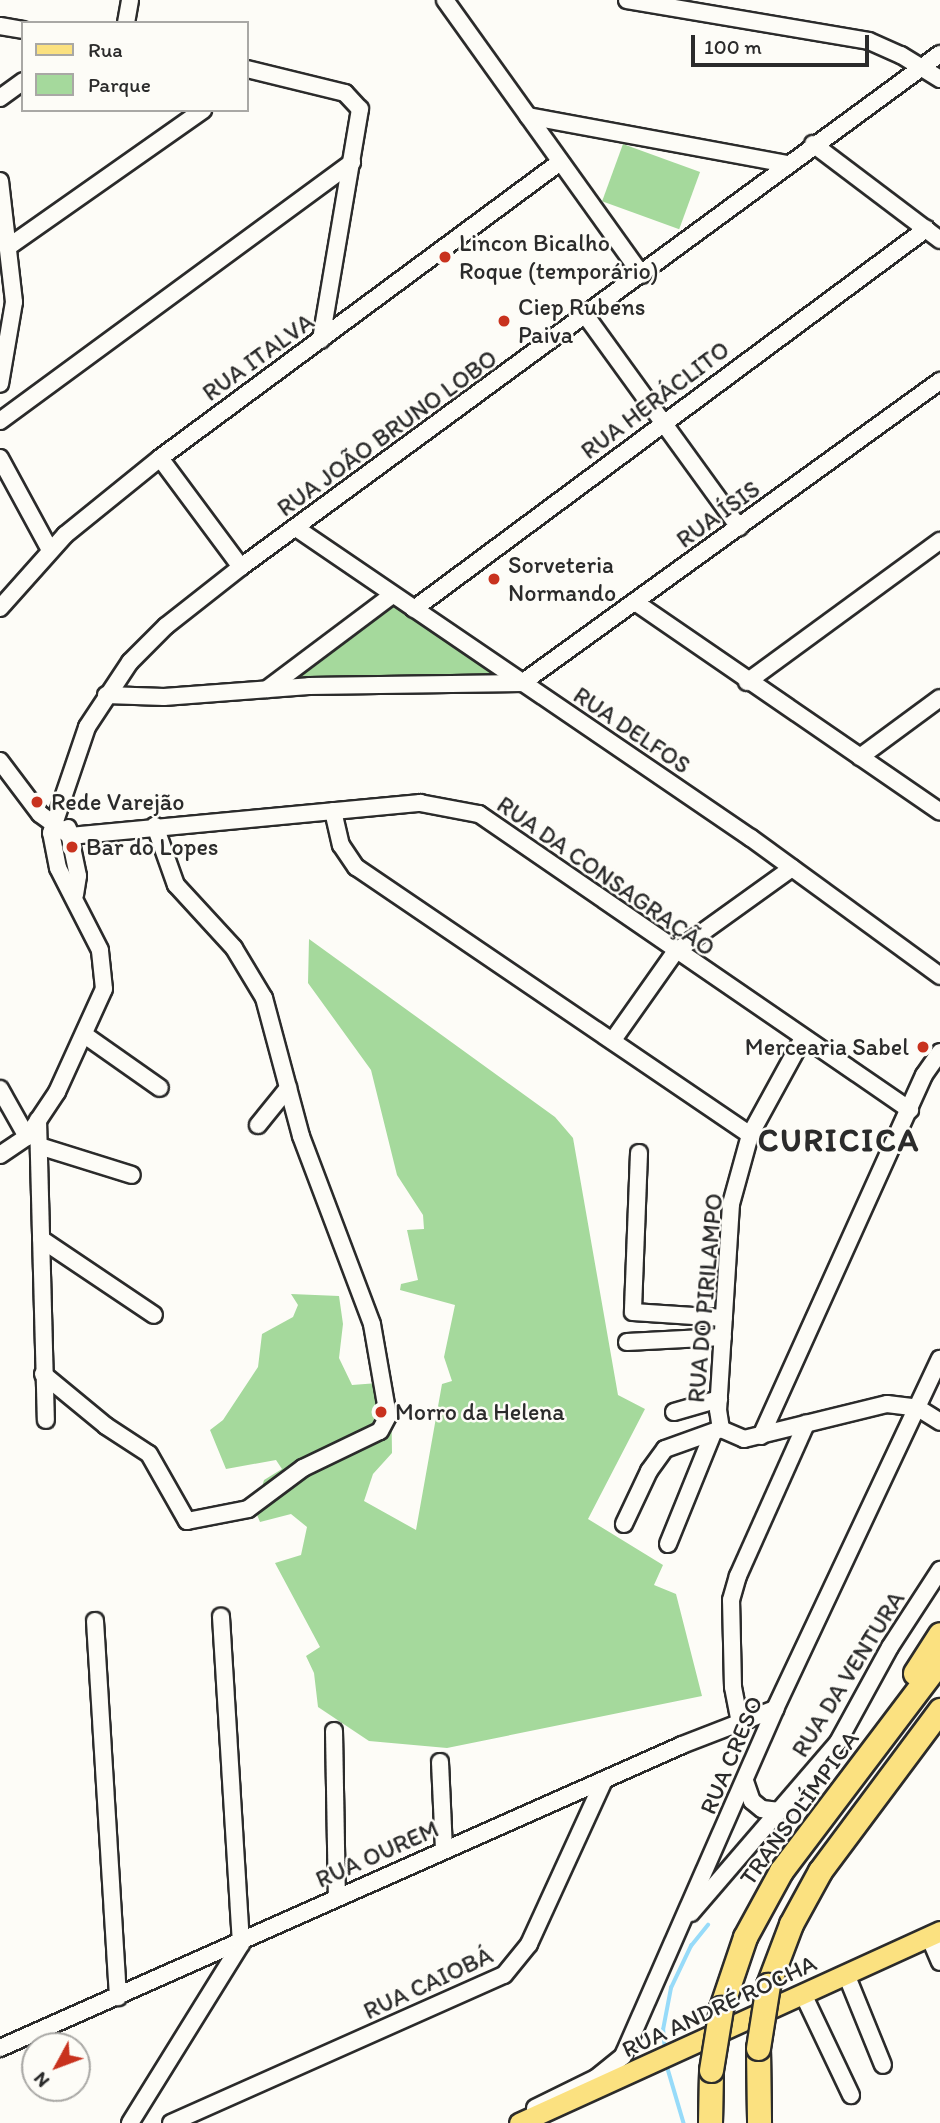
<!DOCTYPE html>
<html>
<head>
<meta charset="utf-8">
<style>
  body { margin:0 }
  #map { position:relative; width:940px; height:2123px; overflow:hidden; background:#fdfcf7; font-family:Itim,sans-serif }
  div>[style] { position:absolute }
  .green>* { inset:0; background:#a5d99c; transform-origin:0 0 }
  .stream>* { height:3.5px; margin:-1.75px; padding:0 1.75px; transform-origin:1.75px; border-radius:1.75px; background:#97dbf9 }
  .roads { filter:drop-shadow(2px 0 #2b2b2b) drop-shadow(-2px 0 #2b2b2b) drop-shadow(0 2px #2b2b2b) drop-shadow(0 -2px #2b2b2b) }
  .minor>* { height:16px; margin:-8px; padding:0 8px; transform-origin:8px; border-radius:8px; background:#fdfcf7 }
  .major>* { height:19px; margin:-9.5px; padding:0 9.5px; transform-origin:9.5px; border-radius:9.5px; background:#fbe180 }
  .highway>* { height:23px; margin:-11.5px; padding:0 11.5px; transform-origin:11.5px; border-radius:11.5px; background:#fbe180 }
  .bridges { filter:drop-shadow(2px 0 #2b2b2b) drop-shadow(-2px 0 #2b2b2b) drop-shadow(0 2px #2b2b2b) drop-shadow(0 -2px #2b2b2b) }
  .highway-bridge>* { height:23px; margin:-11.5px; padding:0 11.5px; transform-origin:11.5px; border-radius:11.5px; background:#fbe180 }
  .dots>* { width:19px; height:19px; translate:-50% -50%; box-sizing:border-box; border:4px solid #fdfcf7; border-radius:50% }
  span { translate:-50% -50%; white-space:nowrap; text-align:center; line-height:1.15; -webkit-text-stroke:5px #fdfcf7; paint-order:stroke }
  .poi-label { font-size:24px; color:#2b2b2b }
  .left { translate:0 -50%; text-align:left }
  .right { translate:-100% -50%; text-align:right }
  .street-label { font-size:24px; color:#2b2b2b }
  .district-label { font-size:32px; color:#2b2b2b; font-weight:700; letter-spacing:2px }
  .legend { position:absolute; left:21px; top:21px; width:228px; height:91px; box-sizing:border-box; background:#fdfcf7; border:2px solid #a9a8a5; margin:0; padding:9px 12px; list-style:none; font-size:21px; color:#2b2b2b }
  .legend li { display:flex; align-items:center; gap:14px; height:35px }
  .legend b { width:35px; border:2px solid #a9a8a5 }
  .north { position:absolute; left:21px; top:2032px; width:70px; height:70px; box-sizing:border-box; background:#fdfcf7; border:2px solid #a9a8a5; border-radius:50%; rotate:229deg; font-size:19px; font-weight:700; line-height:28px; text-align:center; color:#2b2b2b }
  .north::after { content:''; display:block; margin:auto; width:24px; height:32px; background:#c8321e; clip-path:polygon(50% 0,100% 100%,50% 72%,0 100%) }
  .scale { position:absolute; left:691px; top:35px; width:178px; height:32px; box-sizing:border-box; border:4px solid #2b2b2b; border-top:0; padding-left:9px; font-size:21px; line-height:24px; white-space:nowrap; color:#2b2b2b; -webkit-text-stroke:5px #fdfcf7; paint-order:stroke }
</style>
</head>
<body>
<div id="map">
  <div class="green">
    <i style="left:623px;top:144px;width:82px;height:61px;rotate:20deg"></i>
    <i style="clip-path:polygon(392px 595px,522px 683px,267px 689px)"></i>
    <i style="clip-path:polygon(309px 939px,555px 1117px,573px 1138px,618px 1395px,645px 1409px,588px 1519px,663px 1565px,654px 1585px,676px 1594px,702px 1696px,447px 1748px,369px 1741px,318px 1707px,314px 1673px,306px 1656px,320px 1647px,275px 1563px,301px 1555px,307px 1527px,291px 1514px,260px 1522px,255px 1510px,264px 1480px,282px 1469px,276px 1460px,226px 1469px,210px 1430px,223px 1420px,258px 1367px,262px 1334px,293px 1317px,298px 1305px,291px 1294px,339px 1296px,343px 1324px,339px 1358px,352px 1385px,391px 1382px,392px 1453px,373px 1474px,364px 1501px,416px 1530px,442px 1384px,452px 1381px,444px 1357px,455px 1305px,400px 1290px,401px 1284px,418px 1280px,407px 1230px,424px 1229px,423px 1215px,397px 1175px,371px 1070px,308px 983px)"></i>
  </div>
  <div class="stream">
    <i style="left:665px;top:2051px;width:21px;rotate:-95deg"></i>
    <i style="left:663px;top:2030px;width:43px;rotate:-79.2deg"></i>
    <i style="left:671px;top:1988px;width:47px;rotate:-64.5deg"></i>
    <i style="left:691px;top:1946px;width:27px;rotate:-51deg"></i>
    <i style="left:666px;top:2062px;width:64px;rotate:73.6deg"></i>
  </div>
  <div class="roads">
    <div class="minor">
      <i style="left:445px;top:0;width:338px;rotate:54.4deg"></i>
      <i style="left:627px;top:0;width:245px;rotate:9.6deg"></i>
      <i style="left:869px;top:41px;width:35px;rotate:24deg"></i>
      <i style="left:901px;top:55px;width:46px;rotate:31.6deg"></i>
      <i style="left:126px;top:23px;width:23px;rotate:-80deg"></i>
      <i style="left:0;top:26px;width:23px;rotate:10deg"></i>
      <i style="left:247px;top:69px;width:101px;rotate:13.8deg"></i>
      <i style="left:345px;top:93px;width:22px;rotate:47deg"></i>
      <i style="left:360px;top:109px;width:234px;rotate:99.6deg"></i>
      <i style="left:0;top:98px;width:29px;rotate:-36deg"></i>
      <i style="left:528px;top:116px;width:263px;rotate:10.5deg"></i>
      <i style="left:813px;top:144px;width:159px;rotate:37.1deg"></i>
      <i style="left:0;top:181px;width:122px;rotate:83.4deg"></i>
      <i style="left:14px;top:302px;width:83px;rotate:99.7deg"></i>
      <i style="left:11px;top:245px;width:235px;rotate:-35.1deg"></i>
      <i style="left:586px;top:316px;width:261px;rotate:54.1deg"></i>
      <i style="left:0;top:421px;width:437px;rotate:-36.3deg"></i>
      <i style="left:0;top:458px;width:105px;rotate:61.5deg"></i>
      <i style="left:160px;top:458px;width:136px;rotate:53.4deg"></i>
      <i style="left:296px;top:528px;width:551px;rotate:34.27deg"></i>
      <i style="left:751px;top:838px;width:234px;rotate:36.1deg"></i>
      <i style="left:635px;top:602px;width:370px;rotate:34.5deg"></i>
      <i style="left:0;top:608px;width:98px;rotate:-48.3deg"></i>
      <i style="left:65px;top:535px;width:122px;rotate:-39deg"></i>
      <i style="left:160px;top:458px;width:498px;rotate:-36.5deg"></i>
      <i style="left:414px;top:609px;width:638px;rotate:-36.58deg"></i>
      <i style="left:747px;top:682px;width:239px;rotate:-36.2deg"></i>
      <i style="left:267px;top:689px;width:156px;rotate:-36.9deg"></i>
      <i style="left:106px;top:695px;width:58px;rotate:2deg"></i>
      <i style="left:164px;top:697px;width:145px;rotate:-4.3deg"></i>
      <i style="left:309px;top:686px;width:213px;rotate:-0.8deg"></i>
      <i style="left:522px;top:683px;width:516px;rotate:-35.85deg"></i>
      <i style="left:860px;top:757px;width:99px;rotate:-36.4deg"></i>
      <i style="left:0;top:761px;width:66px;rotate:53deg"></i>
      <i style="left:40px;top:814px;width:37px;rotate:36deg"></i>
      <i style="left:70px;top:836px;width:352px;rotate:-5.4deg"></i>
      <i style="left:420px;top:803px;width:60px;rotate:10.6deg"></i>
      <i style="left:479px;top:814px;width:523px;rotate:34.48deg"></i>
      <i style="left:333px;top:811px;width:35px;rotate:77deg"></i>
      <i style="left:341px;top:845px;width:27px;rotate:56deg"></i>
      <i style="left:356px;top:867px;width:477px;rotate:34.2deg"></i>
      <i style="left:68px;top:828px;width:49px;rotate:78.2deg"></i>
      <i style="left:78px;top:876px;width:19px;rotate:99deg"></i>
      <i style="left:86px;top:1036px;width:90px;rotate:35.1deg"></i>
      <i style="left:803px;top:1038px;width:111px;rotate:118.7deg"></i>
      <i style="left:750px;top:1135px;width:72px;rotate:105.4deg"></i>
      <i style="left:731px;top:1204px;width:206px;rotate:93.6deg"></i>
      <i style="left:718px;top:1410px;width:19px;rotate:81deg"></i>
      <i style="left:721px;top:1429px;width:25px;rotate:23deg"></i>
      <i style="left:744px;top:1439px;width:147px;rotate:-13.8deg"></i>
      <i style="left:887px;top:1404px;width:31px;rotate:7deg"></i>
      <i style="left:918px;top:1408px;width:26px;rotate:32deg"></i>
      <i style="left:613px;top:1040px;width:108px;rotate:-54.8deg"></i>
      <i style="left:675px;top:952px;width:144px;rotate:-35.7deg"></i>
      <i style="left:0;top:1089px;width:55px;rotate:60.6deg"></i>
      <i style="left:38px;top:1120px;width:300px;rotate:88.5deg"></i>
      <i style="left:258px;top:1125px;width:48px;rotate:-51deg"></i>
      <i style="left:39px;top:1146px;width:97px;rotate:17.3deg"></i>
      <i style="left:639px;top:1153px;width:159px;rotate:92.2deg"></i>
      <i style="left:633px;top:1312px;width:91px;rotate:3.8deg"></i>
      <i style="left:0;top:1155px;width:32px;rotate:-34deg"></i>
      <i style="left:27px;top:1137px;width:54px;rotate:-56.3deg"></i>
      <i style="left:57px;top:1092px;width:113px;rotate:-65.5deg"></i>
      <i style="left:104px;top:989px;width:39px;rotate:-96deg"></i>
      <i style="left:100px;top:950px;width:92px;rotate:-117.1deg"></i>
      <i style="left:58px;top:868px;width:36px;rotate:-101deg"></i>
      <i style="left:51px;top:833px;width:112px;rotate:-71.2deg"></i>
      <i style="left:87px;top:727px;width:78px;rotate:-56.5deg"></i>
      <i style="left:130px;top:662px;width:51px;rotate:-45deg"></i>
      <i style="left:166px;top:626px;width:95px;rotate:-38.2deg"></i>
      <i style="left:241px;top:567px;width:867px;rotate:-36.28deg"></i>
      <i style="left:41px;top:1239px;width:136px;rotate:33.9deg"></i>
      <i style="left:627px;top:1342px;width:96px;rotate:-3deg"></i>
      <i style="left:43px;top:1374px;width:82px;rotate:39.5deg"></i>
      <i style="left:106px;top:1426px;width:51px;rotate:33.1deg"></i>
      <i style="left:149px;top:1454px;width:77px;rotate:60.4deg"></i>
      <i style="left:187px;top:1521px;width:62px;rotate:-11.1deg"></i>
      <i style="left:248px;top:1509px;width:69px;rotate:-36.7deg"></i>
      <i style="left:303px;top:1468px;width:85px;rotate:-25.7deg"></i>
      <i style="left:380px;top:1431px;width:17px;rotate:-62deg"></i>
      <i style="left:388px;top:1416px;width:93px;rotate:-99.9deg"></i>
      <i style="left:372px;top:1324px;width:201px;rotate:-110.7deg"></i>
      <i style="left:301px;top:1136px;width:143px;rotate:-105deg"></i>
      <i style="left:264px;top:998px;width:58px;rotate:-121deg"></i>
      <i style="left:234px;top:948px;width:86px;rotate:-132.6deg"></i>
      <i style="left:176px;top:885px;width:63px;rotate:-109.6deg"></i>
      <i style="left:674px;top:1412px;width:47px;rotate:-16.1deg"></i>
      <i style="left:761px;top:1436px;width:396px;rotate:-65.7deg"></i>
      <i style="left:924px;top:1075px;width:28px;rotate:-55deg"></i>
      <i style="left:624px;top:1524px;width:59px;rotate:-64.7deg"></i>
      <i style="left:649px;top:1471px;width:27px;rotate:-54deg"></i>
      <i style="left:665px;top:1449px;width:59px;rotate:-19.7deg"></i>
      <i style="left:668px;top:1544px;width:120px;rotate:-67.9deg"></i>
      <i style="left:95px;top:1621px;width:377px;rotate:86.5deg"></i>
      <i style="left:740px;top:1723px;width:37px;rotate:-101deg"></i>
      <i style="left:733px;top:1687px;width:87px;rotate:-91.3deg"></i>
      <i style="left:731px;top:1600px;width:25px;rotate:-74deg"></i>
      <i style="left:738px;top:1576px;width:167px;rotate:-65.9deg"></i>
      <i style="left:334px;top:1731px;width:166px;rotate:89deg"></i>
      <i style="left:440px;top:1762px;width:88px;rotate:87.4deg"></i>
      <i style="left:745px;top:1781px;width:21px;rotate:71deg"></i>
      <i style="left:752px;top:1801px;width:13px;rotate:39deg"></i>
      <i style="left:762px;top:1809px;width:20px;rotate:6deg"></i>
      <i style="left:691px;top:1913px;width:225px;rotate:-49.3deg"></i>
      <i style="left:838px;top:1742px;width:108px;rotate:-61.3deg"></i>
      <i style="left:890px;top:1647px;width:92px;rotate:-57deg"></i>
      <i style="left:929px;top:1936px;width:28px;rotate:67deg"></i>
      <i style="left:846px;top:1974px;width:98px;rotate:67.9deg"></i>
      <i style="left:803px;top:1994px;width:112px;rotate:64.6deg"></i>
      <i style="left:0;top:2048px;width:746px;rotate:-23.95deg"></i>
      <i style="left:682px;top:1745px;width:100px;rotate:-21.2deg"></i>
      <i style="left:535px;top:2108px;width:68px;rotate:-26.2deg"></i>
      <i style="left:596px;top:2078px;width:35px;rotate:-39deg"></i>
      <i style="left:623px;top:2056px;width:379px;rotate:-66.3deg"></i>
      <i style="left:775px;top:1709px;width:387px;rotate:-64.8deg"></i>
      <i style="left:130px;top:2123px;width:211px;rotate:-58.2deg"></i>
      <i style="left:241px;top:1944px;width:328px;rotate:-93.5deg"></i>
      <i style="left:171px;top:2123px;width:364px;rotate:-24deg"></i>
      <i style="left:504px;top:1975px;width:40px;rotate:-51deg"></i>
      <i style="left:529px;top:1944px;width:180px;rotate:-65.4deg"></i>
    </div>
    <div class="major">
      <i style="left:519px;top:2123px;width:463px;rotate:-24.5deg"></i>
    </div>
    <div class="highway">
      <i style="left:915px;top:1673px;width:46px;rotate:-57.3deg"></i>
      <i style="left:768px;top:1985px;width:65px;rotate:-69.3deg"></i>
      <i style="left:791px;top:1924px;width:60px;rotate:-61.3deg"></i>
      <i style="left:820px;top:1871px;width:201px;rotate:-53.3deg"></i>
      <i style="left:721px;top:2008px;width:75px;rotate:-71.3deg"></i>
      <i style="left:745px;top:1937px;width:75px;rotate:-61.4deg"></i>
      <i style="left:781px;top:1871px;width:263px;rotate:-52.9deg"></i>
      <i style="left:758px;top:2048px;width:75px;rotate:89.2deg"></i>
      <i style="left:710px;top:2123px;width:53px;rotate:-88.9deg"></i>
    </div>
  </div>
  <div class="bridges">
    <div class="highway-bridge">
      <i style="left:758px;top:2048px;width:64px;rotate:-81deg"></i>
      <i style="left:711px;top:2070px;width:63px;rotate:-80.8deg"></i>
    </div>
  </div>
  <div class="dots">
    <i style="left:445px;top:257px;background:#c8321e"></i>
    <i style="left:504px;top:321px;background:#c8321e"></i>
    <i style="left:494px;top:579px;background:#c8321e"></i>
    <i style="left:37px;top:802px;background:#c8321e"></i>
    <i style="left:72px;top:847px;background:#c8321e"></i>
    <i style="left:923px;top:1047px;background:#c8321e"></i>
    <i style="left:381px;top:1412px;background:#c8321e"></i>
  </div>
  <div class="poi-label">
    <span class="left" style="left:459px;top:257px">Lincon Bicalho<br>Roque (temporário)</span>
    <span class="left" style="left:518px;top:321px">Ciep Rubens<br>Paiva</span>
    <span class="left" style="left:508px;top:579px">Sorveteria<br>Normando</span>
    <span class="left" style="left:51px;top:802px">Rede Varejão</span>
    <span class="left" style="left:86px;top:847px">Bar do Lopes</span>
    <span class="right" style="left:909px;top:1047px">Mercearia Sabel</span>
    <span class="left" style="left:395px;top:1412px">Morro da Helena</span>
  </div>
  <div class="street-label">
    <span style="left:258px;top:357px;rotate:-36deg">RUA ITALVA</span>
    <span style="left:655px;top:400px;rotate:-37deg">RUA HERÁCLITO</span>
    <span style="left:387px;top:433px;rotate:-36deg">RUA JOÃO BRUNO LOBO</span>
    <span style="left:718px;top:514px;rotate:-36deg">RUA ÍSIS</span>
    <span style="left:632px;top:730px;rotate:34deg">RUA DELFOS</span>
    <span style="left:606px;top:876px;rotate:35deg">RUA DA CONSAGRAÇÃO</span>
    <span style="left:705px;top:1298px;rotate:-85deg">RUA DO PIRILAMPO</span>
    <span style="left:848px;top:1674px;rotate:-58deg">RUA DA VENTURA</span>
    <span style="left:731px;top:1755px;rotate:-67deg">RUA CRESO</span>
    <span style="left:799px;top:1808px;rotate:-54deg">TRANSOLÍMPICA</span>
    <span style="left:377px;top:1854px;rotate:-24deg">RUA OUREM</span>
    <span style="left:428px;top:1983px;rotate:-25deg">RUA CAIOBÁ</span>
    <span style="left:719px;top:2006px;rotate:-25deg">RUA ANDRÉ ROCHA</span>
  </div>
  <div class="district-label">
    <span style="left:839px;top:1140px">CURICICA</span>
  </div>
  <ul class="legend">
  <li><b style="height:9px;background:#fbe180"></b>Rua</li>
  <li><b style="height:19px;background:#a5d99c"></b>Parque</li>
  </ul>
  <div class="north">N</div>
  <div class="scale">100 m</div>
</div>
</body>
</html>
